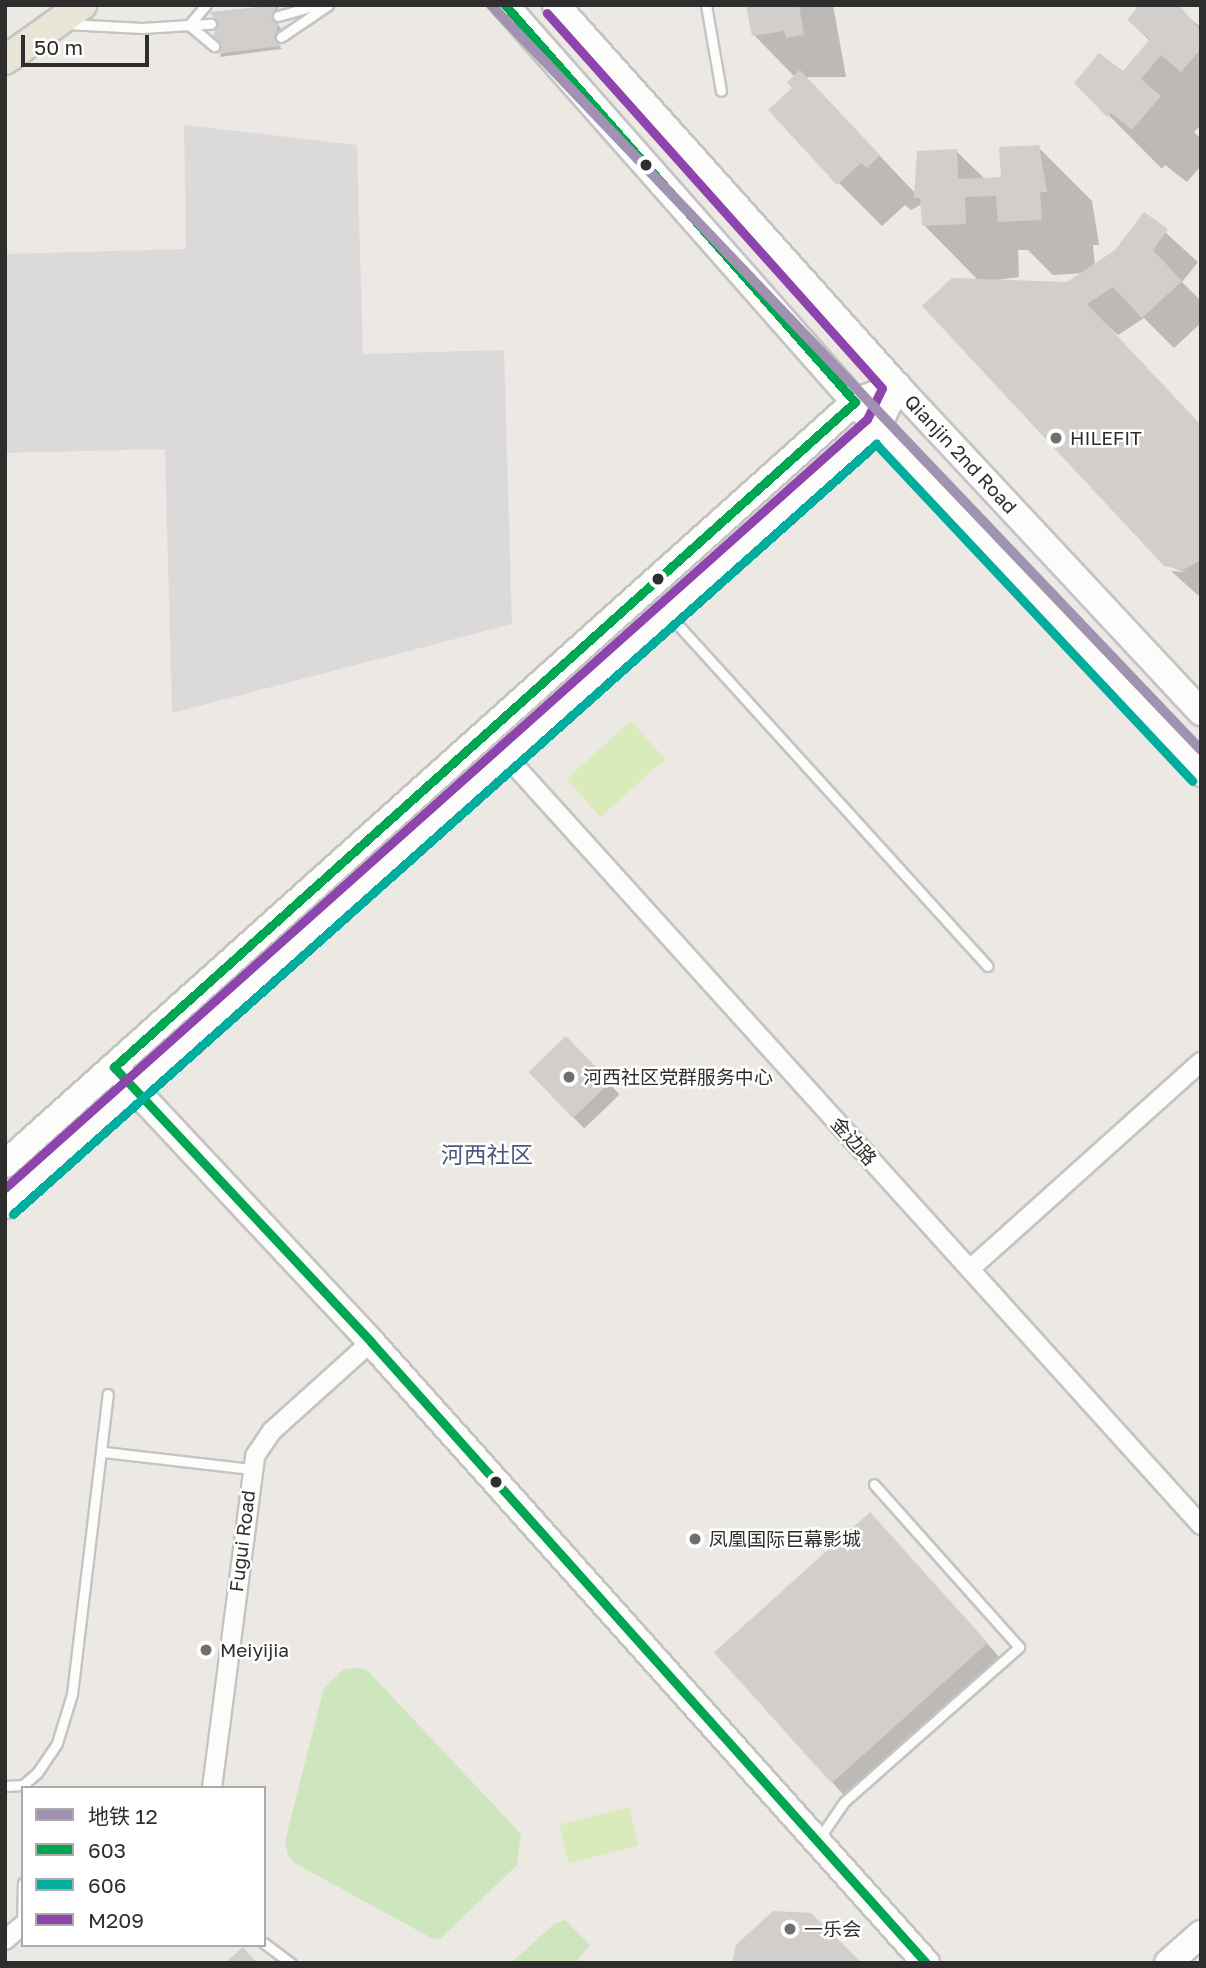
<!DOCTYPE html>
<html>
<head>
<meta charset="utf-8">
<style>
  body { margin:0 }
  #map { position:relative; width:1206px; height:1968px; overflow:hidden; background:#ece8e4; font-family:"Golos Text","Noto Sans SC",sans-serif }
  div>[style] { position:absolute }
  .industrial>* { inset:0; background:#dcd9db }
  .green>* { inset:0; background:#cee6be }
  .pitch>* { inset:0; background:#d9eabb; transform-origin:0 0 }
  .shadow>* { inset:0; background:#0003; transform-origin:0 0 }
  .building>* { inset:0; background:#d1cecb; transform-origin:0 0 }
  .roads { filter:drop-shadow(2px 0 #c5c4c5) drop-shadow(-2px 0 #c5c4c5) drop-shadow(0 2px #c5c4c5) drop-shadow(0 -2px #c5c4c5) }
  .lane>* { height:9px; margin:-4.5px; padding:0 4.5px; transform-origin:4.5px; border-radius:4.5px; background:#fcfcfb }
  .street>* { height:18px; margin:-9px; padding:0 9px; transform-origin:9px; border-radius:9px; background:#fcfcfb }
  .secondary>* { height:26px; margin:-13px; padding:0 13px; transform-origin:13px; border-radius:13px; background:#fcfcfb }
  .primary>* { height:28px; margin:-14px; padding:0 14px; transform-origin:14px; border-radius:14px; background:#e8e4d6 }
  .bus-1>* { height:9px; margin:-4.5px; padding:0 4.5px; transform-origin:4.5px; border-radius:4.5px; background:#00a651 }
  .bus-2>* { height:9px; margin:-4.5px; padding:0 4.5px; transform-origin:4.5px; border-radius:4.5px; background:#01ad9c }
  .bus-3>* { height:9px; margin:-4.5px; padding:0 4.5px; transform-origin:4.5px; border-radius:4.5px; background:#8e44ad }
  .metro-1>* { height:10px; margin:-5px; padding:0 5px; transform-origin:5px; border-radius:5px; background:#a192b2 }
  .dots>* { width:19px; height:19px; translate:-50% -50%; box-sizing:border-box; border:4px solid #fff; border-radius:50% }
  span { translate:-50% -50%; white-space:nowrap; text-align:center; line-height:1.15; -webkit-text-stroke:5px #fff; paint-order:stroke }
  .poi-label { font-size:19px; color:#2e2e2e }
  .left { translate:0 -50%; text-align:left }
  .street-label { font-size:19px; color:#2e2e2e }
  .quarter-label { font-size:23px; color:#4d5680 }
  .frame { position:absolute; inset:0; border:7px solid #2e2e2e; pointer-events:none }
  .legend { position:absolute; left:21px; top:1786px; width:245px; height:161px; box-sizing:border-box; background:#fff; border:2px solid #ababab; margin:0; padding:9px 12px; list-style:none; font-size:21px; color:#2e2e2e }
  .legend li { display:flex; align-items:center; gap:14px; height:35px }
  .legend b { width:35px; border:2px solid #ababab }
  .scale { position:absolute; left:21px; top:35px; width:128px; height:32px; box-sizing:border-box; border:4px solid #2e2e2e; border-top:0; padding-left:9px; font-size:21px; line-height:24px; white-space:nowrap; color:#2e2e2e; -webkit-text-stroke:5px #fff; paint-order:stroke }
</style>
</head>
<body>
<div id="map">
  <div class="industrial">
    <i style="clip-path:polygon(184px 125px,357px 145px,363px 354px,504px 350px,512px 624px,172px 713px,165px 449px,5px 453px,5px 254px,186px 249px)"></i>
  </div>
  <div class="green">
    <i style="clip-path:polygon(357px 1668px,368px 1671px,521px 1834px,517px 1865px,440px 1939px,431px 1938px,295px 1863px,288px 1855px,285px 1841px,324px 1688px,344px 1669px)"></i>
    <i style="clip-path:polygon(565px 1920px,590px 1945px,575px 1963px,511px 1963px,554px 1924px)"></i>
  </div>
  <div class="pitch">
    <i style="left:631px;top:721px;width:51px;height:87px;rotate:48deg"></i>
    <i style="left:629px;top:1807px;width:40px;height:72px;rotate:76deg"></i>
  </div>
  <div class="shadow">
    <i style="clip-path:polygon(258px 5px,287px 5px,279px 6px,273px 20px,281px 28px,276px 43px,282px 49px,220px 57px,223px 44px)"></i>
    <i style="clip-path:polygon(evenodd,748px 5px,833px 5px,846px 77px,805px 77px,916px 194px,956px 151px,985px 179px,1003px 178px,1038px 147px,1092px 201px,1099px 245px,1093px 245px,1095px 266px,1116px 251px,1145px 214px,1198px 262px,1182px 282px,1201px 301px,1201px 323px,1174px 348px,1144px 318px,1118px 335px,1092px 312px,1201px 429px,1201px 598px,1171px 571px,1185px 572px,1165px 565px,979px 281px,924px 225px,922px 204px,911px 210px,905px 205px,882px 226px,839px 183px,794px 88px,795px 77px,754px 35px,748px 5px,1018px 250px,1028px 250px,1053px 275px,1084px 273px,1068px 284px,988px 281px,1019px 277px,1018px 250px)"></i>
    <i style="clip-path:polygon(1172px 5px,1201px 27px,1201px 125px,1194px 132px,1201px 139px,1201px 166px,1187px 182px,1165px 165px,1162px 169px,1077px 83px,1123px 74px,1150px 41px,1129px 20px)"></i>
    <i style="left:566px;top:1039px;width:77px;height:49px;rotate:46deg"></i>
    <i style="left:885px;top:1530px;width:175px;height:208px;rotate:48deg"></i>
  </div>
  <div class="building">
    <i style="clip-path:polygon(277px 5px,271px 17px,279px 23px,274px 38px,282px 46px,215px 54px,221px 44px,213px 36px,218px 23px,210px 12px)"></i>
    <i style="clip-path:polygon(746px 5px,799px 5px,804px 35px,786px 38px,784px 31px,752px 36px)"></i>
    <i style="clip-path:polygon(1139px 5px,1179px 5px,1201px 31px,1201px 49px,1181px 72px,1161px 55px,1141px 79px,1161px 96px,1132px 130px,1111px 113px,1107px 117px,1074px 83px,1099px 53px,1123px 71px,1150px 39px,1127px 20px)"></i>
    <i style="clip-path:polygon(800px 70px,880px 155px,867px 168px,861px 163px,837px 185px,768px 110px,792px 88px,787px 82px)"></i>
    <i style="clip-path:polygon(1039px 145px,1047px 192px,1040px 192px,1042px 220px,998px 222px,996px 196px,965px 197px,966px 224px,922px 226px,920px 198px,914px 198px,917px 151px,957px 149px,958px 179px,1001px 177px,999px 147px)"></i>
    <i style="clip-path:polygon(1144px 212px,1168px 229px,1153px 250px,1182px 281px,1142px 318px,1113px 287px,1087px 304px,1201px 425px,1201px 560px,1183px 570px,1164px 566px,922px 306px,952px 278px,1067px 282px,1115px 250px)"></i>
    <i style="left:566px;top:1036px;width:64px;height:52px;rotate:46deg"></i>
    <i style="left:870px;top:1512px;width:176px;height:210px;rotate:48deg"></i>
    <i style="clip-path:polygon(773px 1911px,811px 1913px,862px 1963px,732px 1963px,736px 1945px)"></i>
    <i style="clip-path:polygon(243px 1947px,257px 1963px,225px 1963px)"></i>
  </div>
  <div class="roads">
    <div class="lane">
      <i style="left:706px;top:5px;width:87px;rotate:80.1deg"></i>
      <i style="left:278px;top:16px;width:41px;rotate:-15.8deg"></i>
      <i style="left:67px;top:24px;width:75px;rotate:3.1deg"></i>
      <i style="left:142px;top:28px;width:47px;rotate:-3.7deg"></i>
      <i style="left:189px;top:25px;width:33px;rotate:40deg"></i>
      <i style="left:189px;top:25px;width:26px;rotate:-50deg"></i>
      <i style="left:189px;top:25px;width:22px;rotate:-3deg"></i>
      <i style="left:281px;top:37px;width:57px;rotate:-34.2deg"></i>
      <i style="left:671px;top:617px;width:471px;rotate:47.8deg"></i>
      <i style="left:104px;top:1452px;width:148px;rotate:6.6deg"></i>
      <i style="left:5px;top:1786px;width:18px;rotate:-3deg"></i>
      <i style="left:23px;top:1785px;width:18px;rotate:-41deg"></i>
      <i style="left:37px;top:1773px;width:36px;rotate:-56deg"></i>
      <i style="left:57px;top:1743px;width:51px;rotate:-73deg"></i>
      <i style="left:72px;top:1694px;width:302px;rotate:-83.2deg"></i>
      <i style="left:818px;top:1840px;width:46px;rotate:-55.6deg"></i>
      <i style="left:844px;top:1802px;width:234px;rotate:-41.5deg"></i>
      <i style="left:1019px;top:1647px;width:218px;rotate:-131.7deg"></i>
      <i style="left:22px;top:1926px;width:43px;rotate:-88.7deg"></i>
      <i style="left:264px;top:1943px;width:34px;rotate:37deg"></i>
    </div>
    <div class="street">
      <i style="left:507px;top:757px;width:1035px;rotate:47.9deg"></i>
      <i style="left:970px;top:1269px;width:310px;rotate:-41.9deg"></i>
      <i style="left:212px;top:1788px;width:335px;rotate:-82.6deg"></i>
      <i style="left:255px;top:1456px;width:30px;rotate:-56deg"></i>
      <i style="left:272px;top:1431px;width:133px;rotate:-42deg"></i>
      <i style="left:5px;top:1940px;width:23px;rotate:-40deg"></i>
    </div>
    <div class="secondary">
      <i style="left:505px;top:5px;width:529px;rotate:48.6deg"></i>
      <i style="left:855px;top:402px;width:507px;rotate:47deg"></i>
      <i style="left:556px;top:5px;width:511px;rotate:48.17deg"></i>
      <i style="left:897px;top:386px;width:446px;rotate:47deg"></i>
      <i style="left:114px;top:1067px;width:376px;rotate:46.9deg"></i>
      <i style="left:371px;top:1342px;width:833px;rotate:48.21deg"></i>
      <i style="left:5px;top:1164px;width:1142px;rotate:-41.88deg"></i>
      <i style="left:855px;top:402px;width:45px;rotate:-20.9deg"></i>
      <i style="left:5px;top:1205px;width:1169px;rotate:-41.74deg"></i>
      <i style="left:877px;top:427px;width:46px;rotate:-64deg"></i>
      <i style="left:1168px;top:1963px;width:44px;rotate:-41.3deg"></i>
    </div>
    <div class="primary">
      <i style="left:5px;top:60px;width:95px;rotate:-35.5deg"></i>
    </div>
  </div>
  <div class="bus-1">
    <i style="left:505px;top:5px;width:529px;rotate:48.6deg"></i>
    <i style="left:855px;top:402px;width:996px;rotate:138.09deg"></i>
    <i style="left:114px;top:1067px;width:376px;rotate:46.9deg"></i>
    <i style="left:371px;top:1342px;width:833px;rotate:48.21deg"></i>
  </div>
  <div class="bus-2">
    <i style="left:13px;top:1214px;width:1157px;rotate:-41.74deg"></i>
    <i style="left:876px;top:444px;width:462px;rotate:46.8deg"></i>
  </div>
  <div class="bus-3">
    <i style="left:5px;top:1188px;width:1155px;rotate:-41.74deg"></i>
    <i style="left:867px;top:419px;width:34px;rotate:-64deg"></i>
    <i style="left:882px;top:388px;width:503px;rotate:-131.78deg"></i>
  </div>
  <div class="metro-1">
    <i style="left:491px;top:5px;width:1029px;rotate:46.38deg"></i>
  </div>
  <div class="dots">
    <i style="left:646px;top:165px;background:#2e2e2e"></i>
    <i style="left:1056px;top:438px;background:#706f6e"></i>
    <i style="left:658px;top:579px;background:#2e2e2e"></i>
    <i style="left:569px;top:1077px;background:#706f6e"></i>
    <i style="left:496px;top:1482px;background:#2e2e2e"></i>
    <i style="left:695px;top:1539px;background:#706f6e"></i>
    <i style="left:206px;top:1650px;background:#706f6e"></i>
    <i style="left:790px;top:1929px;background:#706f6e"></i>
  </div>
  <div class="poi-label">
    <span class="left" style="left:1070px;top:438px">HILEFIT</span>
    <span class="left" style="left:583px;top:1077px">河西社区党群服务中心</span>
    <span class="left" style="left:709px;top:1539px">凤凰国际巨幕影城</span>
    <span class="left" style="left:220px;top:1650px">Meiyijia</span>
    <span class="left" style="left:804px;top:1929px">一乐会</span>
  </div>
  <div class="street-label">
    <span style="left:961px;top:454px;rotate:47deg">Qianjin 2nd Road</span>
    <span style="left:854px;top:1141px;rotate:48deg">金边路</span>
    <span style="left:242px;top:1541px;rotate:-83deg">Fugui Road</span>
  </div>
  <div class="quarter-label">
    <span style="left:487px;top:1154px">河西社区</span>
  </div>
  <div class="frame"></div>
  <ul class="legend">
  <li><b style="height:9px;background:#a192b2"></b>地铁 12</li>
  <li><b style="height:9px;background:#00a651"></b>603</li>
  <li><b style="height:9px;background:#01ad9c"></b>606</li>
  <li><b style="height:9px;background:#8e44ad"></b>M209</li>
  </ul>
  <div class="scale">50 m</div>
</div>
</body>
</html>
